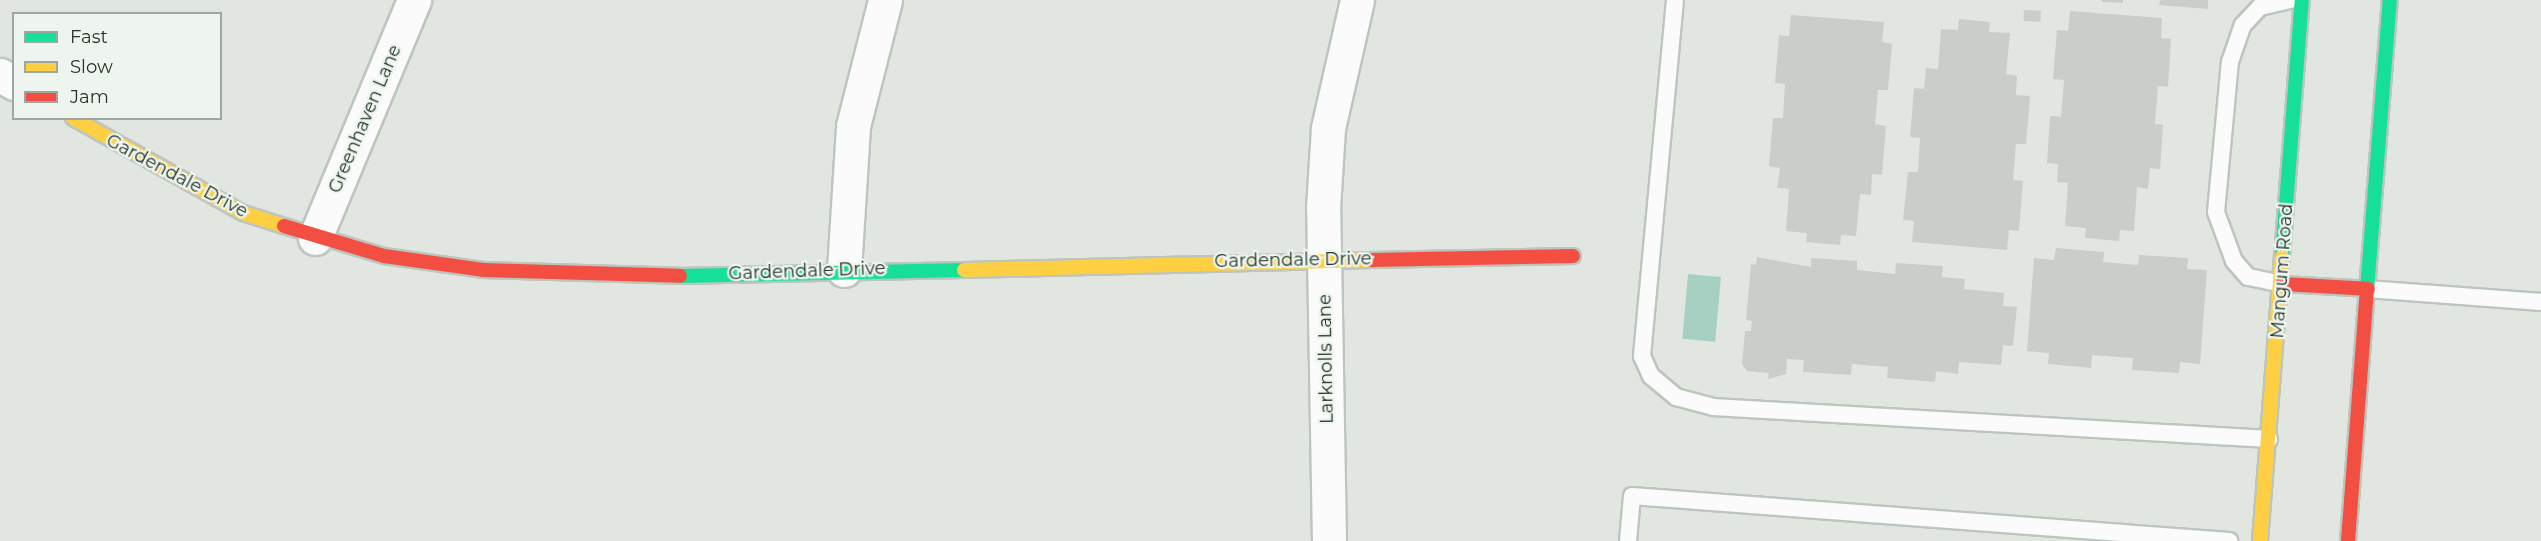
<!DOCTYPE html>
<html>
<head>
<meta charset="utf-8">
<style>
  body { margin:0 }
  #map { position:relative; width:2541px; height:541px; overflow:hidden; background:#e1e6e1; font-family:Montserrat,sans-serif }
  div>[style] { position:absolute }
  .water>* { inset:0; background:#a6d0c2; transform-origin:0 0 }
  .building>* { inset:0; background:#caceca; transform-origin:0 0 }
  .roads { filter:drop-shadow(2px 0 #bdc5bf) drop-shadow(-2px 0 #bdc5bf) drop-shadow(0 2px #bdc5bf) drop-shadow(0 -2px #bdc5bf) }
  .lane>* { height:16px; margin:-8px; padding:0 8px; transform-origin:8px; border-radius:8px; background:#fafbfa }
  .street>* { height:33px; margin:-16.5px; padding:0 16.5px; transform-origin:16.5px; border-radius:16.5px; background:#fafbfa }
  .fast>* { height:14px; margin:-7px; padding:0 7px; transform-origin:7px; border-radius:7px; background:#16e098 }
  .slow>* { height:14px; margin:-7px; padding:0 7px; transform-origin:7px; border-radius:7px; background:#ffcf43 }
  .jam>* { height:14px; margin:-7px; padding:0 7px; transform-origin:7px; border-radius:7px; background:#f24e42 }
  span { translate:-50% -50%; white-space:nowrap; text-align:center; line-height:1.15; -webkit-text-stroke:4.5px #eef5ef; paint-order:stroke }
  .street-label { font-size:18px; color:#223527 }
  .legend { position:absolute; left:12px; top:12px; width:210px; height:108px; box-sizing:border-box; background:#eef5ef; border:2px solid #9ca89f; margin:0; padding:8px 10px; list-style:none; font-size:18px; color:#223527 }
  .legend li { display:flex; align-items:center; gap:12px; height:30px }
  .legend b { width:30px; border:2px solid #9ca89f }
</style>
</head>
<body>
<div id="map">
  <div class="water">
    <i style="left:1688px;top:274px;width:33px;height:65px;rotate:5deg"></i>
  </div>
  <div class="building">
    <i style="clip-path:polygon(2102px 0,2123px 0,2123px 3px,2102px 2px)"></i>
    <i style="clip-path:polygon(2160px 0,2208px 0,2208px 9px,2159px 5px)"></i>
    <i style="left:2024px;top:10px;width:17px;height:11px;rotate:3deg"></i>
    <i style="clip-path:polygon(2070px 11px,2162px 18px,2161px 38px,2171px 39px,2168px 87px,2158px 86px,2155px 124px,2163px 125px,2160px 169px,2150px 168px,2148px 189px,2137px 187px,2134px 231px,2120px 230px,2119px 241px,2085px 238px,2086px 228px,2065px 226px,2068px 183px,2057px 182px,2058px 164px,2047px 163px,2050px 116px,2061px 117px,2064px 80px,2053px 79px,2057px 30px,2068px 31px)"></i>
    <i style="clip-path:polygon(1791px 15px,1884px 22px,1882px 42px,1892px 44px,1888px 90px,1878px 90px,1875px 124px,1886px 126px,1882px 175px,1872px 174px,1871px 195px,1860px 194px,1856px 236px,1841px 235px,1840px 245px,1806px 242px,1807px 233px,1786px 231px,1789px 189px,1777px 188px,1780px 168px,1769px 166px,1773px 118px,1783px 118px,1785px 84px,1775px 83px,1779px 35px,1789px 36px)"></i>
    <i style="clip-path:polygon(1959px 19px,1990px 22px,1989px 32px,2010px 33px,2006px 74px,2017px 76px,2016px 95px,2030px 96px,2026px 144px,2016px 144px,2013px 180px,2023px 181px,2019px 231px,2009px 230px,2007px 250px,1912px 242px,1914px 221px,1903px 220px,1908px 172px,1918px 172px,1920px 138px,1910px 137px,1914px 88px,1924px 89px,1926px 68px,1938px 69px,1941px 29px,1958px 30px)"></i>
    <i style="clip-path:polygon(2056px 248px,2104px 252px,2103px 262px,2138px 265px,2139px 255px,2188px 258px,2187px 269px,2207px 270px,2200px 364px,2180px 362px,2179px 373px,2132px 370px,2133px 358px,2092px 355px,2091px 368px,2048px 364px,2049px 353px,2027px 351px,2034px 258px,2054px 260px)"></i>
    <i style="clip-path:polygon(1757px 257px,1811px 267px,1811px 258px,1857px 261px,1857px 270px,1895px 274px,1896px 263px,1943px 266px,1942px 277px,1965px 279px,1964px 289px,2004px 293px,2003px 306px,2017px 307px,2013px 346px,2003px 345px,2001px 365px,1959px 362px,1958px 374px,1936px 371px,1935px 382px,1887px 378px,1888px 367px,1852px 364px,1851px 375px,1803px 372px,1804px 360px,1787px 359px,1786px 374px,1768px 379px,1769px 373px,1747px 371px,1742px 364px,1745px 331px,1751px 331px,1752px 321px,1746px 320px,1751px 264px,1756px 265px)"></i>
  </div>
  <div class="roads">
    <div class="lane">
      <i style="left:1675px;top:0;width:358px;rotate:95.3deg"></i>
      <i style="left:1642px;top:356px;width:22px;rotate:66deg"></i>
      <i style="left:1651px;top:376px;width:33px;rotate:40deg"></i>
      <i style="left:1676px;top:397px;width:38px;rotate:15deg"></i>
      <i style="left:1713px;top:407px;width:557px;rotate:3.29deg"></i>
      <i style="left:2282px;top:284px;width:35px;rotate:-168deg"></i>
      <i style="left:2248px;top:277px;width:21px;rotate:-131deg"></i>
      <i style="left:2234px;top:261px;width:52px;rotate:-110.2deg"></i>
      <i style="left:2216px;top:212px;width:151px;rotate:-84.7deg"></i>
      <i style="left:2230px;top:62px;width:39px;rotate:-71deg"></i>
      <i style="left:2243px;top:25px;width:25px;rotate:-47deg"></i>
      <i style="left:2260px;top:7px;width:32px;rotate:-13deg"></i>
      <i style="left:2368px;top:289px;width:173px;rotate:4.3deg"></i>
      <i style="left:1628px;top:541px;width:45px;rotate:-84.9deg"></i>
      <i style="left:1632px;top:496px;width:599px;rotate:4.31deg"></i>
    </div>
    <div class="street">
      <i style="left:0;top:75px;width:16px;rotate:30deg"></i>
      <i style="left:315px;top:238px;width:258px;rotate:-67.4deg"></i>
      <i style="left:844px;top:270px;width:144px;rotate:-86.4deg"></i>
      <i style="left:853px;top:126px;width:130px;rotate:-75.7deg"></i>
      <i style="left:1329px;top:541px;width:333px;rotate:-91deg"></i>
      <i style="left:1323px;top:208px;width:80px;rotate:-86.4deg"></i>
      <i style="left:1328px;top:128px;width:131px;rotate:-77.2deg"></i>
    </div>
    <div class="fast">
      <i style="left:2282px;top:257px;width:258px;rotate:-85.6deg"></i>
      <i style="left:680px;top:276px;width:284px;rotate:-1.2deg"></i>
      <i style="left:2367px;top:290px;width:291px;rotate:-85.5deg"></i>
    </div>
    <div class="slow">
      <i style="left:73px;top:118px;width:195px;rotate:29.2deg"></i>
      <i style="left:243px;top:213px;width:43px;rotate:17.6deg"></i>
      <i style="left:964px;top:270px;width:407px;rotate:-1.4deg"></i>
      <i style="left:2260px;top:541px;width:285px;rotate:-85.6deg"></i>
    </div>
    <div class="jam">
      <i style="left:284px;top:226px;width:104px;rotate:16.7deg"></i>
      <i style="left:384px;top:256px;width:100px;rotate:8deg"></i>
      <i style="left:483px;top:270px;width:197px;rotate:1.7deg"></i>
      <i style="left:1371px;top:260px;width:202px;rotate:-1.1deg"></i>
      <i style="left:2282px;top:284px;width:86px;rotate:3.3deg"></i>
      <i style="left:2348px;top:541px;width:252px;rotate:-85.7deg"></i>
    </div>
  </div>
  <div class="street-label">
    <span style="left:365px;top:119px;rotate:-67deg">Greenhaven Lane</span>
    <span style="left:177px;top:176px;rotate:28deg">Gardendale Drive</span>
    <span style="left:1293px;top:260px;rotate:-1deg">Gardendale Drive</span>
    <span style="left:807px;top:271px;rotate:-2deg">Gardendale Drive</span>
    <span style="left:2282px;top:271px;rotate:-86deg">Mangum Road</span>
    <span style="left:1326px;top:359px;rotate:-91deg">Larknolls Lane</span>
  </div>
  <ul class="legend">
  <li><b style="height:8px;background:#16e098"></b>Fast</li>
  <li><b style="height:8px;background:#ffcf43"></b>Slow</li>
  <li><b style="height:8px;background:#f24e42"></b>Jam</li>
  </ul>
</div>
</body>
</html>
